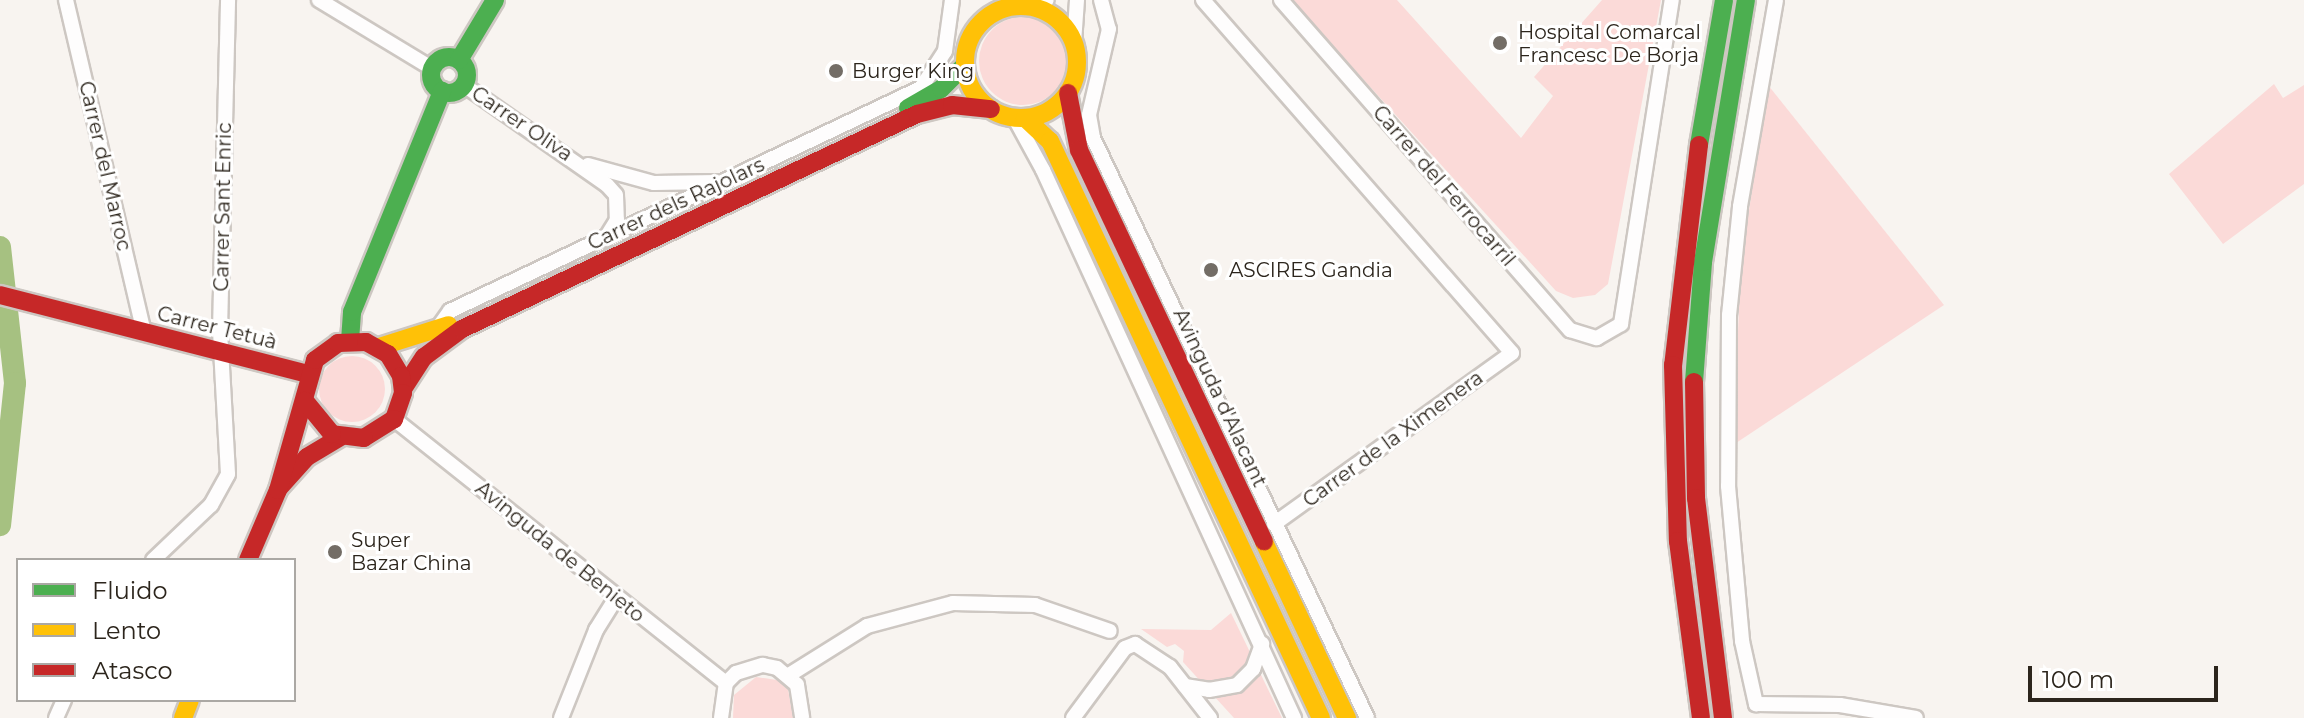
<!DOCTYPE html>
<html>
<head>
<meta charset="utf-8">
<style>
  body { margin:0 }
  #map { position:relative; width:2304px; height:718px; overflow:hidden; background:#f8f4f0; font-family:Montserrat,sans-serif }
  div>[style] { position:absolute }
  .green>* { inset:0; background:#fbdad8 }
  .round { border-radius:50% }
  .river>* { height:22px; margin:-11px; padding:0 11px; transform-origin:11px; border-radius:11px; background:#a6c181 }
  .roads { filter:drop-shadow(2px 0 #cdc7c2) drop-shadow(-2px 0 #cdc7c2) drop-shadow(0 2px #cdc7c2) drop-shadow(0 -2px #cdc7c2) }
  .street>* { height:14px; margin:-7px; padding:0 7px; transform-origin:7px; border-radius:7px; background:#fefdfd }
  .fast>* { height:18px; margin:-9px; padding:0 9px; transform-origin:9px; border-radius:9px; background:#4caf50 }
  .fast>.ring { margin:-9px; padding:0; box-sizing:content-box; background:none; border:18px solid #4caf50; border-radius:50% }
  .slow>* { height:18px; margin:-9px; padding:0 9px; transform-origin:9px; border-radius:9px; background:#ffc107 }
  .slow>.ring { margin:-9px; padding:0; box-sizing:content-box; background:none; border:18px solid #ffc107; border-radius:50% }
  .jam>* { height:18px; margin:-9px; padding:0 9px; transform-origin:9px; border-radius:9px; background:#c62828 }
  .dots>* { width:22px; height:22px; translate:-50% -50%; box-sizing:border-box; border:4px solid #fff; border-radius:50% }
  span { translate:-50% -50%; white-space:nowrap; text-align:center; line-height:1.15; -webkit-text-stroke:6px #fff; paint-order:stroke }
  .poi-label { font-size:20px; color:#2c251c }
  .left { translate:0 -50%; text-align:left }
  .street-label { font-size:20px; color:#2c251c }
  .legend { position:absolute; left:16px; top:558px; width:280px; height:144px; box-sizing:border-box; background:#fff; border:2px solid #aba8a4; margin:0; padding:10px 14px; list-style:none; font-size:24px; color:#2c251c }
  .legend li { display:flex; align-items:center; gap:16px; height:40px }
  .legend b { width:40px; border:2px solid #aba8a4 }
  .scale { position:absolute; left:2028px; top:666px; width:190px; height:36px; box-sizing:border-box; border:4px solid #2c251c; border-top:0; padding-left:10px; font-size:24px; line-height:28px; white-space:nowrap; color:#2c251c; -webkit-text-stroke:6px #fff; paint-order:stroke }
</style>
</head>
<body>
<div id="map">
  <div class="green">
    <i style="clip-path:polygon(1291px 0,1397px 0,1521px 138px,1553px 96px,1534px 77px,1602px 0,1661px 0,1608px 284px,1595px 295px,1573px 298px,1556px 291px)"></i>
    <i class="round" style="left:979px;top:17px;width:88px;height:88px"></i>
    <i style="clip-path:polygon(2274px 84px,2283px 98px,2304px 85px,2304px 184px,2223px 244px,2169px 174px)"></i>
    <i style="clip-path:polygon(1768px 85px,1944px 305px,1733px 445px,1741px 263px)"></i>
    <i class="round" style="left:319px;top:356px;width:66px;height:66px"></i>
    <i style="clip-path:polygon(1231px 613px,1282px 718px,1234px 718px,1183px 662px,1184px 651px,1175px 644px,1167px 647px,1141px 629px,1211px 630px)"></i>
    <i style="clip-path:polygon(756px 677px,777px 680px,788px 689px,793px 718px,733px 718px,734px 695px)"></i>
  </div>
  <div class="river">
    <i style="left:0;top:247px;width:137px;rotate:83.7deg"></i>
    <i style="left:15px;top:383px;width:143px;rotate:96deg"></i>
  </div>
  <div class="roads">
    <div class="street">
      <i style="left:66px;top:0;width:341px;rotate:76.8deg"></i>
      <i style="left:319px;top:0;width:133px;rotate:31.2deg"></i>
      <i style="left:1101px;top:0;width:30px;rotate:75deg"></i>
      <i style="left:1109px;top:29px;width:88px;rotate:103.1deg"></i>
      <i style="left:1089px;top:115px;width:23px;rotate:80deg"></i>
      <i style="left:1093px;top:138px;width:641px;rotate:64.71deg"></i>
      <i style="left:1203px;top:0;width:469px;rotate:48.8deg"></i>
      <i style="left:1512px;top:353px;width:293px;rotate:144.3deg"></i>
      <i style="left:1281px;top:0;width:439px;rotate:48.8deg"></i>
      <i style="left:1570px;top:330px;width:28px;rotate:17deg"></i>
      <i style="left:1597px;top:338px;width:28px;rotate:-30deg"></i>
      <i style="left:1621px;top:324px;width:328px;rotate:-81.1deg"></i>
      <i style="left:1776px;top:0;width:210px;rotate:99.9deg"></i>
      <i style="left:1740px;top:207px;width:109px;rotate:95.8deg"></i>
      <i style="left:1729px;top:315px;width:171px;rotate:90.3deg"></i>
      <i style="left:1728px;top:486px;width:156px;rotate:84.8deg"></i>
      <i style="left:1742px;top:641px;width:65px;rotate:77.5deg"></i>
      <i style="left:1756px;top:704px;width:84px;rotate:0.7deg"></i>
      <i style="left:1840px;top:705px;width:77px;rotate:9.7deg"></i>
      <i style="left:1035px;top:8px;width:14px;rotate:-34deg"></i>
      <i style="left:1074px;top:43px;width:43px;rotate:-86deg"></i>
      <i style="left:464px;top:85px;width:174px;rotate:35deg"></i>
      <i style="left:607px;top:185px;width:13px;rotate:48deg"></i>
      <i style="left:616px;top:195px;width:25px;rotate:88deg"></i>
      <i style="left:617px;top:220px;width:22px;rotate:122deg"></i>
      <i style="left:1014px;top:117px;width:60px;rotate:61.3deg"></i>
      <i style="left:1043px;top:170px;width:603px;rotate:65.39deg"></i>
      <i style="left:588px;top:165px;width:68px;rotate:15.3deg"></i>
      <i style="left:654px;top:183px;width:63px;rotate:-0.9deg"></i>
      <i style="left:437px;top:329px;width:22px;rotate:-54deg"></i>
      <i style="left:450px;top:311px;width:521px;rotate:-25.34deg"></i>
      <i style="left:921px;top:88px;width:44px;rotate:-57deg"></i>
      <i style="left:945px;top:51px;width:51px;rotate:-82.2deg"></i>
      <i style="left:394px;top:419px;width:424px;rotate:38.5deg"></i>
      <i style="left:153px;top:560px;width:80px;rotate:-43.5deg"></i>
      <i style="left:211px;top:505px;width:35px;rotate:-61deg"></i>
      <i style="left:228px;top:474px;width:144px;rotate:-93.2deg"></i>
      <i style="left:220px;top:330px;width:330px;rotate:-88.6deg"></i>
      <i style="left:789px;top:675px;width:92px;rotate:-32.1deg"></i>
      <i style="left:867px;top:626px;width:89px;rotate:-15deg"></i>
      <i style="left:953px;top:603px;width:82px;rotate:1.4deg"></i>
      <i style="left:1035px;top:605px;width:79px;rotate:19.1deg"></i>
      <i style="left:1185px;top:686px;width:24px;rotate:9deg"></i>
      <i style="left:1209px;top:690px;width:28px;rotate:-10deg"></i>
      <i style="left:1237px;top:685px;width:23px;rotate:-45deg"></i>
      <i style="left:1253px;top:669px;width:27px;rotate:-70deg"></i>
      <i style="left:56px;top:718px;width:20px;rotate:-66deg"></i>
      <i style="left:561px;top:718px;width:95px;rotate:-68.3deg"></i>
      <i style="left:596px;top:630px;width:38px;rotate:-58deg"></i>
      <i style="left:721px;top:718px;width:35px;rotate:-82deg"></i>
      <i style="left:726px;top:683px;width:14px;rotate:-45deg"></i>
      <i style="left:736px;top:673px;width:28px;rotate:-17deg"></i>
      <i style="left:763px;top:665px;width:14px;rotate:12deg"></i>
      <i style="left:777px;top:668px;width:26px;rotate:40deg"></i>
      <i style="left:797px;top:685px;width:33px;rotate:81deg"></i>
      <i style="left:1073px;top:718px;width:87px;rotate:-53.4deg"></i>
      <i style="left:1125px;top:648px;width:11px;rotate:-22deg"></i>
      <i style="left:1135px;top:644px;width:42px;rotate:33.3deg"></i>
      <i style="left:1170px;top:667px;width:65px;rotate:51.9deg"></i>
    </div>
    <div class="fast">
      <i class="ring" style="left:431px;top:57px;width:18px;height:18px"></i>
      <i style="left:459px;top:60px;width:70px;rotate:-59deg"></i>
      <i style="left:908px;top:108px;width:38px;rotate:-30deg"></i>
      <i style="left:941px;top:89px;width:34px;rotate:-45deg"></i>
      <i style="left:1699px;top:145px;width:147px;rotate:-80.2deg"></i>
      <i style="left:350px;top:341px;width:29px;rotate:-86deg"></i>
      <i style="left:352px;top:312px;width:239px;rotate:-67.8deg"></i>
      <i style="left:1694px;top:382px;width:120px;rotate:-85.7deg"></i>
      <i style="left:1703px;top:262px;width:266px;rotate:-80.7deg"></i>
    </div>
    <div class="slow">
      <i class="ring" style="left:965px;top:6px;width:94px;height:94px"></i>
      <i style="left:1025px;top:118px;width:34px;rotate:43deg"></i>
      <i style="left:1050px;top:141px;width:637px;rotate:64.84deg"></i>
      <i style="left:379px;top:347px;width:73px;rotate:-17.4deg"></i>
      <i style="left:1264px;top:542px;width:195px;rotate:64.8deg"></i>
      <i style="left:183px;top:718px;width:19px;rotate:-69deg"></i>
    </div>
    <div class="jam">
      <i style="left:1068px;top:93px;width:58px;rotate:79.1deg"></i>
      <i style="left:1079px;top:150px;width:433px;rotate:64.7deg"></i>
      <i style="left:1699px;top:145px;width:222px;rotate:96.7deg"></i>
      <i style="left:1673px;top:365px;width:176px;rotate:88.4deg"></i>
      <i style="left:1678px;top:541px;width:178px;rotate:82.6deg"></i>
      <i style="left:0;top:295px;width:318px;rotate:14.4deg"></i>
      <i style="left:1694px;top:382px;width:116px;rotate:89deg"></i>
      <i style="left:1696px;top:498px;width:222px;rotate:83deg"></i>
      <i style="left:403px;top:389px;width:38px;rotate:-57deg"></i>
      <i style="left:424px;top:357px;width:47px;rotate:-36.4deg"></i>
      <i style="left:462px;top:329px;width:503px;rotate:-25.29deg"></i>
      <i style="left:917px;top:114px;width:36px;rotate:-14deg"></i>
      <i style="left:952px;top:105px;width:39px;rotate:6deg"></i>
      <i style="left:280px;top:487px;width:40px;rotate:-48deg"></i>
      <i style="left:307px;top:457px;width:39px;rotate:-31deg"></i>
      <i style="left:248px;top:560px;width:76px;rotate:-66.8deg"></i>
      <i style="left:278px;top:490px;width:135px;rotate:-74.1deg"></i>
      <i style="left:315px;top:360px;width:29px;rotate:-36deg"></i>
      <i style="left:338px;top:343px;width:28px;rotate:-2deg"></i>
      <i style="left:366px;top:342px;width:25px;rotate:29deg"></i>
      <i style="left:388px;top:354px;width:26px;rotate:59deg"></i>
      <i style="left:401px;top:376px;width:17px;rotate:83deg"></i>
      <i style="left:403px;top:393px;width:28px;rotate:109deg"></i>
      <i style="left:394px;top:419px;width:36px;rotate:148deg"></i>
      <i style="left:364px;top:438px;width:32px;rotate:-173deg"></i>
      <i style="left:332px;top:434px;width:43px;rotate:-129.3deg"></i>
    </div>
  </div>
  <div class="dots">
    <i style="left:1500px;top:43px;background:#736d66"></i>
    <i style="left:836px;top:71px;background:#736d66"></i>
    <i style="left:1211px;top:270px;background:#736d66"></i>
    <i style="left:335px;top:552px;background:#736d66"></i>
  </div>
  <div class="poi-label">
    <span class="left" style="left:1518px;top:44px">Hospital Comarcal<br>Francesc De Borja</span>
    <span class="left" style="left:852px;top:71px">Burger King</span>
    <span class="left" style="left:1229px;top:270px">ASCIRES Gandia</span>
    <span class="left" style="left:351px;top:552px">Super<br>Bazar China</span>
  </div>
  <div class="street-label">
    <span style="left:522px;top:124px;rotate:34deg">Carrer Oliva</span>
    <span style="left:105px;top:166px;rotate:77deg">Carrer del Marroc</span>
    <span style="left:1444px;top:186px;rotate:49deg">Carrer del Ferrocarril</span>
    <span style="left:676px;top:204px;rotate:-25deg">Carrer dels Rajolars</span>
    <span style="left:223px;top:207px;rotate:-89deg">Carrer Sant Enric</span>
    <span style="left:217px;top:328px;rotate:14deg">Carrer Tetuà</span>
    <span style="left:1220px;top:398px;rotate:65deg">Avinguda d'Alacant</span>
    <span style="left:1393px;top:439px;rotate:-36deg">Carrer de la Ximenera</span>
    <span style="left:560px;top:552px;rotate:39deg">Avinguda de Benieto</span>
  </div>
  <ul class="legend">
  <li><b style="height:10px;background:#4caf50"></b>Fluido</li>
  <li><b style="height:10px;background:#ffc107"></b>Lento</li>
  <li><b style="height:10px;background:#c62828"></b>Atasco</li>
  </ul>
  <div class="scale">100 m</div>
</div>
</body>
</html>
